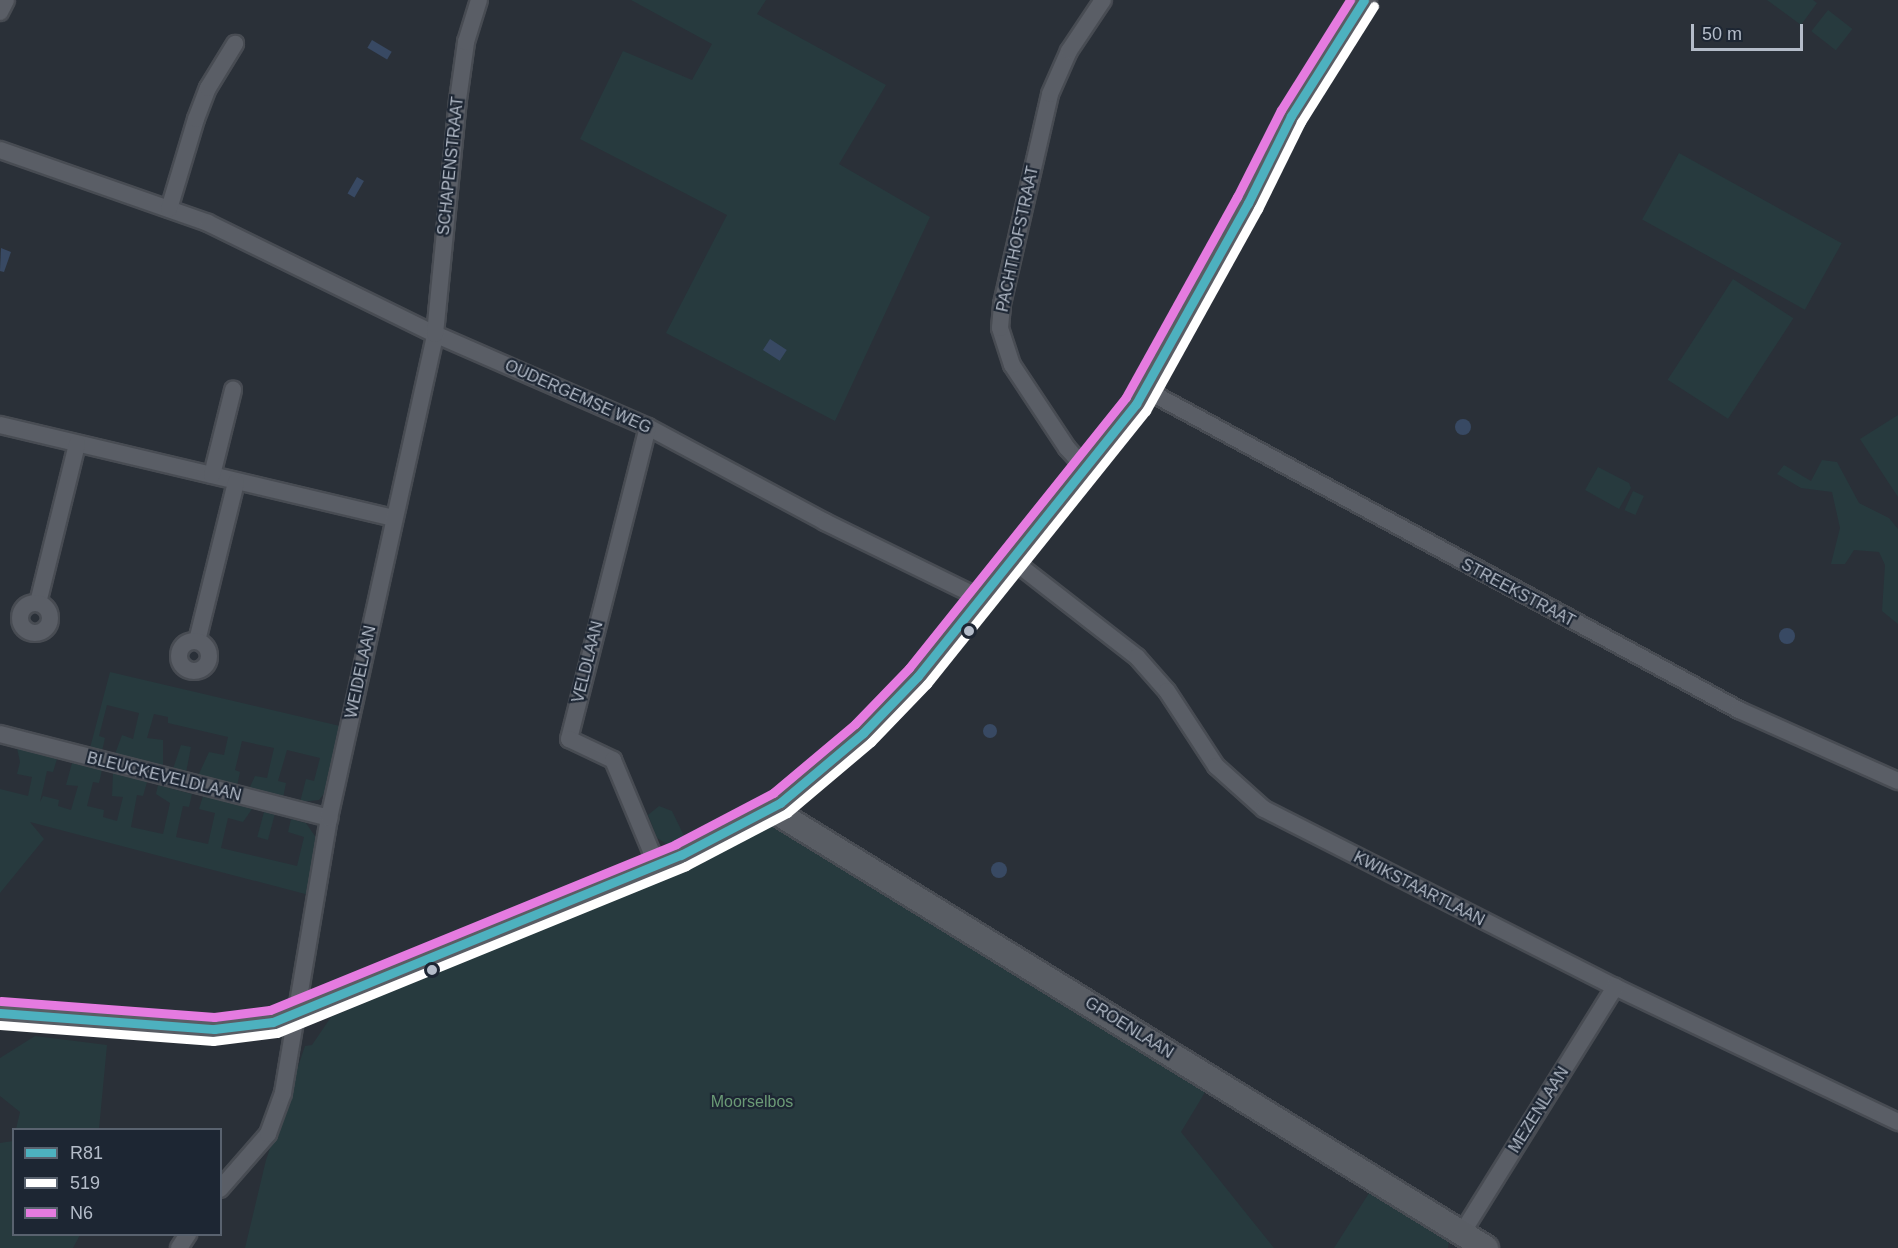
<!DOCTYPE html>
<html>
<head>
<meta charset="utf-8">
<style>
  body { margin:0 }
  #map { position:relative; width:1898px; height:1248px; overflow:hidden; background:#2a3038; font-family:Helvetica,sans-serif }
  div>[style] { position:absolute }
  .green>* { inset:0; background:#273a3e; transform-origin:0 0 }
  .water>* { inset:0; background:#384963; transform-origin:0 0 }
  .round { border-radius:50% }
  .roads { filter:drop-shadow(2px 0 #484c53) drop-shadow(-2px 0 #484c53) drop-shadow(0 2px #484c53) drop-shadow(0 -2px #484c53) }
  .street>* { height:16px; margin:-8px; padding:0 8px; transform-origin:8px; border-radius:8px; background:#5a5e66 }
  .street>.ring { margin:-8px; padding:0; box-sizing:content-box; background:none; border:16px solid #5a5e66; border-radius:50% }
  .secondary>* { height:24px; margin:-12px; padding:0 12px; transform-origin:12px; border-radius:12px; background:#595d64 }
  .bus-1>* { height:9px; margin:-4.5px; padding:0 4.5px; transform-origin:4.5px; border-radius:4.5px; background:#4db1bf }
  .bus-2>* { height:9px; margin:-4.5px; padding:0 4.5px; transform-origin:4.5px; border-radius:4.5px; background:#fff }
  .bus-3>* { height:9px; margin:-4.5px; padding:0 4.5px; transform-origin:4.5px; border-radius:4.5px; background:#e57be0 }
  .dots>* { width:16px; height:16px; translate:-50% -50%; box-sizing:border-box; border:3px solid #1d2633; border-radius:50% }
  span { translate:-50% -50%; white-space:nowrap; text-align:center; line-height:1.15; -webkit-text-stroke:4.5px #1d2633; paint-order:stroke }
  .street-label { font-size:16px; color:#b4bcc9 }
  .park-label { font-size:16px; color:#6b9a76 }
  .legend { position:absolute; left:12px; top:1128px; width:210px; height:108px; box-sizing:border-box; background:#1d2633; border:2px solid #59626f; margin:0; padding:8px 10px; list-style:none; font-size:18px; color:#b4bcc9 }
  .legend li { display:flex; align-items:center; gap:12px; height:30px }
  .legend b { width:30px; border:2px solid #59626f }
  .scale { position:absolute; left:1691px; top:24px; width:112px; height:27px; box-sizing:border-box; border:3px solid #b4bcc9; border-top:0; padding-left:8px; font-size:18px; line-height:21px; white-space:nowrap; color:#b4bcc9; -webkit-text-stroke:4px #1d2633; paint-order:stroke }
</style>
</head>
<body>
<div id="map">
  <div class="green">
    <i style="clip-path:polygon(631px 0,766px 0,757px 14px,886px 85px,839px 164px,930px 217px,835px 421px,666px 333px,727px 215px,580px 139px,623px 51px,692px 80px,712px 44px)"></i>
    <i style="clip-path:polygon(1767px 0,1813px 0,1817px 3px,1801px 25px)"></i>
    <i style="left:1828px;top:10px;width:31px;height:27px;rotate:38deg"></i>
    <i style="left:1679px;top:153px;width:186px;height:76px;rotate:29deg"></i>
    <i style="left:1733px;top:279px;width:72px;height:120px;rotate:33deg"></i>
    <i style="clip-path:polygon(1898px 415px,1898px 497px,1860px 439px)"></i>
    <i style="clip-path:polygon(1822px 460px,1837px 462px,1859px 503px,1889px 518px,1898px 529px,1898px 624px,1882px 611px,1885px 565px,1879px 552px,1854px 550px,1845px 564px,1831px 564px,1840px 528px,1832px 492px,1801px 488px,1777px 474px,1784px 465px,1811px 481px)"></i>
    <i style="clip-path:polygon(1598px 467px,1629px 483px,1631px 488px,1619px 509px,1585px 490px)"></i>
    <i style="left:1633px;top:491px;width:12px;height:21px;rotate:24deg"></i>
    <i style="clip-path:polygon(110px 672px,340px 726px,326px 791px,319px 800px,300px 802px,306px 779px,314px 781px,320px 758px,287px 750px,278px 781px,286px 783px,283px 798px,249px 789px,255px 776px,267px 778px,274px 748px,242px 741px,235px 770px,240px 772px,237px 786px,198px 776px,209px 752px,224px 755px,228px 737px,168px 723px,168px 717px,154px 714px,147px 738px,163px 740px,163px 767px,115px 754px,122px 735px,133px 739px,139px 713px,107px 705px,99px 736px,105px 738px,102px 751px,90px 748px)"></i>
    <i style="clip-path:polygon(181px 745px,191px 747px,186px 773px,173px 769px)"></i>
    <i style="clip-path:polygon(17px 748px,57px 759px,53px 772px,47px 771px,40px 802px,43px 796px,59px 800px,58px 806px,71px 810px,78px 786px,66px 785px,72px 763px,102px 770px,99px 783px,93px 782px,87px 806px,104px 810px,103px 817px,117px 821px,123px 797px,112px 796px,113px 773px,147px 782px,143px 796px,137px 795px,131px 827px,163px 834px,170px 803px,156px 794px,158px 785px,192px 794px,189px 807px,183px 806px,176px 837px,208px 844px,215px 813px,199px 809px,203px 796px,252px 809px,243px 822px,228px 818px,221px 848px,297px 866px,304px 837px,288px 832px,291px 819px,306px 823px,317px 839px,309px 895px,30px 822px,44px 839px,0 893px,0 789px,28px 796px,32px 777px,17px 774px,20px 762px)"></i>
    <i style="clip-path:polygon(659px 806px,672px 811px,686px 840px,670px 846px,657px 838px,648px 815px)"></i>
    <i style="left:264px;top:812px;width:11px;height:26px;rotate:15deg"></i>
    <i style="clip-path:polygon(767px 827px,778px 827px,1207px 1089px,1181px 1132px,1274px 1248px,245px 1248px,266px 1160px,305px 1046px,312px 1045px,331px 1017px,634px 890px)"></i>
    <i style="clip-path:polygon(35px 1036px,107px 1045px,99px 1129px,16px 1129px,20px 1112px,0 1096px,0 1058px)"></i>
    <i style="clip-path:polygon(13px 1141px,14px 1234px,80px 1235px,73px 1248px,0 1248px,0 1143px)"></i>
    <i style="clip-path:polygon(1371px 1190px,1449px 1240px,1448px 1248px,1334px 1248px)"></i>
  </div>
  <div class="water">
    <i style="left:372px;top:40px;width:23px;height:9px;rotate:31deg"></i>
    <i style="left:357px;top:177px;width:8px;height:19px;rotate:30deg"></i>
    <i style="clip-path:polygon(1px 248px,11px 252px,4px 272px,0 271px)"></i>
    <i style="left:770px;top:339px;width:20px;height:13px;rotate:33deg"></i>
    <i class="round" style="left:1455px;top:419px;width:16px;height:16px"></i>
    <i class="round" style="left:1779px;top:628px;width:16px;height:16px"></i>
    <i class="round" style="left:983px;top:724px;width:14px;height:14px"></i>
    <i class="round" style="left:991px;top:862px;width:16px;height:16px"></i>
  </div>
  <div class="roads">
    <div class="street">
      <i style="left:0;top:12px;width:13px;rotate:-63deg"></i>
      <i style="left:0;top:150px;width:220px;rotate:19.3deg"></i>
      <i style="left:208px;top:223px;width:253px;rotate:26.1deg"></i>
      <i style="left:435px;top:334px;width:232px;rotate:23.6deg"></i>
      <i style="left:648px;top:427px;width:201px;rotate:28.2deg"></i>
      <i style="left:825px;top:522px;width:173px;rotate:26.1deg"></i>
      <i style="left:169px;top:209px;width:94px;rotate:-73.3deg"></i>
      <i style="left:196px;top:119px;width:33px;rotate:-69deg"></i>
      <i style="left:208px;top:88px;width:52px;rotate:-58.5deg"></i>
      <i style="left:1146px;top:390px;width:674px;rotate:28.35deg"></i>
      <i style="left:1739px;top:710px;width:174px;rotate:24.1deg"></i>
      <i style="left:0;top:425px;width:405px;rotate:13.3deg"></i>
      <i style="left:648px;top:427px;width:322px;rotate:104.2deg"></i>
      <i style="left:569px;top:739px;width:49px;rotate:25.5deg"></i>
      <i style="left:613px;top:760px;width:114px;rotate:67.3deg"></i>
      <i style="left:1085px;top:468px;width:27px;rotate:-132deg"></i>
      <i style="left:1067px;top:448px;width:100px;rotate:-123.5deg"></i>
      <i style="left:1012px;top:365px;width:39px;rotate:-108deg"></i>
      <i style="left:1000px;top:328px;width:24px;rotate:-85deg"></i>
      <i style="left:1002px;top:304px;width:215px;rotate:-77.1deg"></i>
      <i style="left:1050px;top:94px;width:47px;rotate:-66.2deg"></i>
      <i style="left:1069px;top:51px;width:61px;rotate:-56.3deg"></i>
      <i style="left:212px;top:475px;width:88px;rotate:-76.1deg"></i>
      <i style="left:1011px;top:559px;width:160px;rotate:37.9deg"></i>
      <i style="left:1137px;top:657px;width:45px;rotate:48.6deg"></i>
      <i style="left:1167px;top:691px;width:90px;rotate:56.8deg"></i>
      <i style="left:1216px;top:766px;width:64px;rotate:41.9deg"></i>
      <i style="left:1264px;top:809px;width:394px;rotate:26.9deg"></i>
      <i style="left:1615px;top:987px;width:314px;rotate:25.5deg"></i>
      <i style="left:38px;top:603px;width:164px;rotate:-76.2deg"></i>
      <i class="ring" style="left:20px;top:603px;width:14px;height:14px"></i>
      <i style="left:197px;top:641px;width:164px;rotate:-76.2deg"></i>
      <i class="ring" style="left:179px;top:641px;width:14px;height:14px"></i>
      <i style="left:0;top:734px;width:340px;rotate:14.3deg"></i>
      <i style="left:220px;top:1189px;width:73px;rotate:-48.9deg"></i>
      <i style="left:268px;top:1134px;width:44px;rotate:-69.9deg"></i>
      <i style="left:283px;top:1093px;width:279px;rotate:-80.5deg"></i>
      <i style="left:329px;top:818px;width:495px;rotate:-77.6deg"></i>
      <i style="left:435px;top:334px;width:235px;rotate:-84.4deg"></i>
      <i style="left:458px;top:100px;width:59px;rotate:-82.1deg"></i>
      <i style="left:466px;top:42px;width:44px;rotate:-72.8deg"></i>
      <i style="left:1462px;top:1233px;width:290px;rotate:-58.1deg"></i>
      <i style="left:179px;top:1248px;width:17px;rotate:-57deg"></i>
    </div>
    <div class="secondary">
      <i style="left:771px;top:809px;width:839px;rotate:31.55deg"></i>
      <i style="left:0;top:1013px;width:215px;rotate:4.3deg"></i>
      <i style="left:214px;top:1029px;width:59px;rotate:-6.8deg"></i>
      <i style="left:273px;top:1022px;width:441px;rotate:-22.3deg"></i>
      <i style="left:681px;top:855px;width:112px;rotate:-27.7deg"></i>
      <i style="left:780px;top:803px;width:109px;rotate:-40.1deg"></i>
      <i style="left:863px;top:733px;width:79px;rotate:-46deg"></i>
      <i style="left:918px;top:676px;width:349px;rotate:-51.3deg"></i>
      <i style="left:1136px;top:404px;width:230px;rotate:-60.9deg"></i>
      <i style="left:1248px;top:203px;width:97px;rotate:-63.7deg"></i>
      <i style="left:1291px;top:116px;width:137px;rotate:-57.8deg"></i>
    </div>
  </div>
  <div class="bus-1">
    <i style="left:0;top:1013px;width:215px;rotate:4.3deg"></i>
    <i style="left:214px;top:1029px;width:59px;rotate:-6.8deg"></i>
    <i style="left:273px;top:1022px;width:441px;rotate:-22.3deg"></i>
    <i style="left:681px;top:855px;width:112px;rotate:-27.7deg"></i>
    <i style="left:780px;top:803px;width:109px;rotate:-40.1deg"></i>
    <i style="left:863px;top:733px;width:79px;rotate:-46deg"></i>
    <i style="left:918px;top:676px;width:349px;rotate:-51.3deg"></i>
    <i style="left:1136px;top:404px;width:230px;rotate:-60.9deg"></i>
    <i style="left:1248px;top:203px;width:97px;rotate:-63.7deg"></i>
    <i style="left:1291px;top:116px;width:137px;rotate:-57.8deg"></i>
  </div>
  <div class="bus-2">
    <i style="left:0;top:1025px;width:214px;rotate:4.3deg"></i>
    <i style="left:213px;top:1041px;width:64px;rotate:-7.1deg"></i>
    <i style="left:277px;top:1033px;width:442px;rotate:-22.2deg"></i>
    <i style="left:686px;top:866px;width:114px;rotate:-27.7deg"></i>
    <i style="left:787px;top:813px;width:110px;rotate:-40.2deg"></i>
    <i style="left:871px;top:742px;width:81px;rotate:-46deg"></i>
    <i style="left:927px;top:684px;width:350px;rotate:-51.3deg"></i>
    <i style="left:1146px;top:411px;width:231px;rotate:-61deg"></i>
    <i style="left:1258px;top:209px;width:97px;rotate:-63.7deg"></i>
    <i style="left:1301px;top:122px;width:137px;rotate:-57.8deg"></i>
  </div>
  <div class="bus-3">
    <i style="left:1px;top:1001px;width:214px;rotate:4.3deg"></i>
    <i style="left:214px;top:1017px;width:56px;rotate:-7.1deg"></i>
    <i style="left:270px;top:1010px;width:439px;rotate:-22.2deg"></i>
    <i style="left:676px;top:844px;width:110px;rotate:-27.7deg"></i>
    <i style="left:773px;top:793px;width:107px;rotate:-40.1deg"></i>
    <i style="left:855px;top:724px;width:78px;rotate:-46deg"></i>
    <i style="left:909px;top:668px;width:347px;rotate:-51.3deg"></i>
    <i style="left:1126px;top:397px;width:229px;rotate:-61deg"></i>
    <i style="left:1237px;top:197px;width:97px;rotate:-63.2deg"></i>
    <i style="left:1281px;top:110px;width:130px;rotate:-57.9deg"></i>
  </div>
  <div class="dots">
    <i style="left:969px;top:631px;background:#b4bcc9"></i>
    <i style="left:432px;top:970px;background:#b4bcc9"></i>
  </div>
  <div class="street-label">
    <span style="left:451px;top:166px;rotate:-84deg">SCHAPENSTRAAT</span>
    <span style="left:1018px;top:239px;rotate:-78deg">PACHTHOFSTRAAT</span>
    <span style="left:578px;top:397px;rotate:24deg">OUDERGEMSE WEG</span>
    <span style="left:1518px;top:593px;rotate:28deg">STREEKSTRAAT</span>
    <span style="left:588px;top:662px;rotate:-76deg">VELDLAAN</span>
    <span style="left:361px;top:672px;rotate:-78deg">WEIDELAAN</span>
    <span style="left:164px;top:777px;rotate:14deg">BLEUCKEVELDLAAN</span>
    <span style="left:1419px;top:889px;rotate:27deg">KWIKSTAARTLAAN</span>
    <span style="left:1129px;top:1028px;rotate:32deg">GROENLAAN</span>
    <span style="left:1539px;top:1110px;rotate:-58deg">MEZENLAAN</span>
  </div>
  <div class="park-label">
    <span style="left:752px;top:1102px">Moorselbos</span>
  </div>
  <ul class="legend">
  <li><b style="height:8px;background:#4db1bf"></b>R81</li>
  <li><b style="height:8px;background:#fff"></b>519</li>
  <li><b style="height:8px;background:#e57be0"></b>N6</li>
  </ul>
  <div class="scale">50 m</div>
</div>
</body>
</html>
